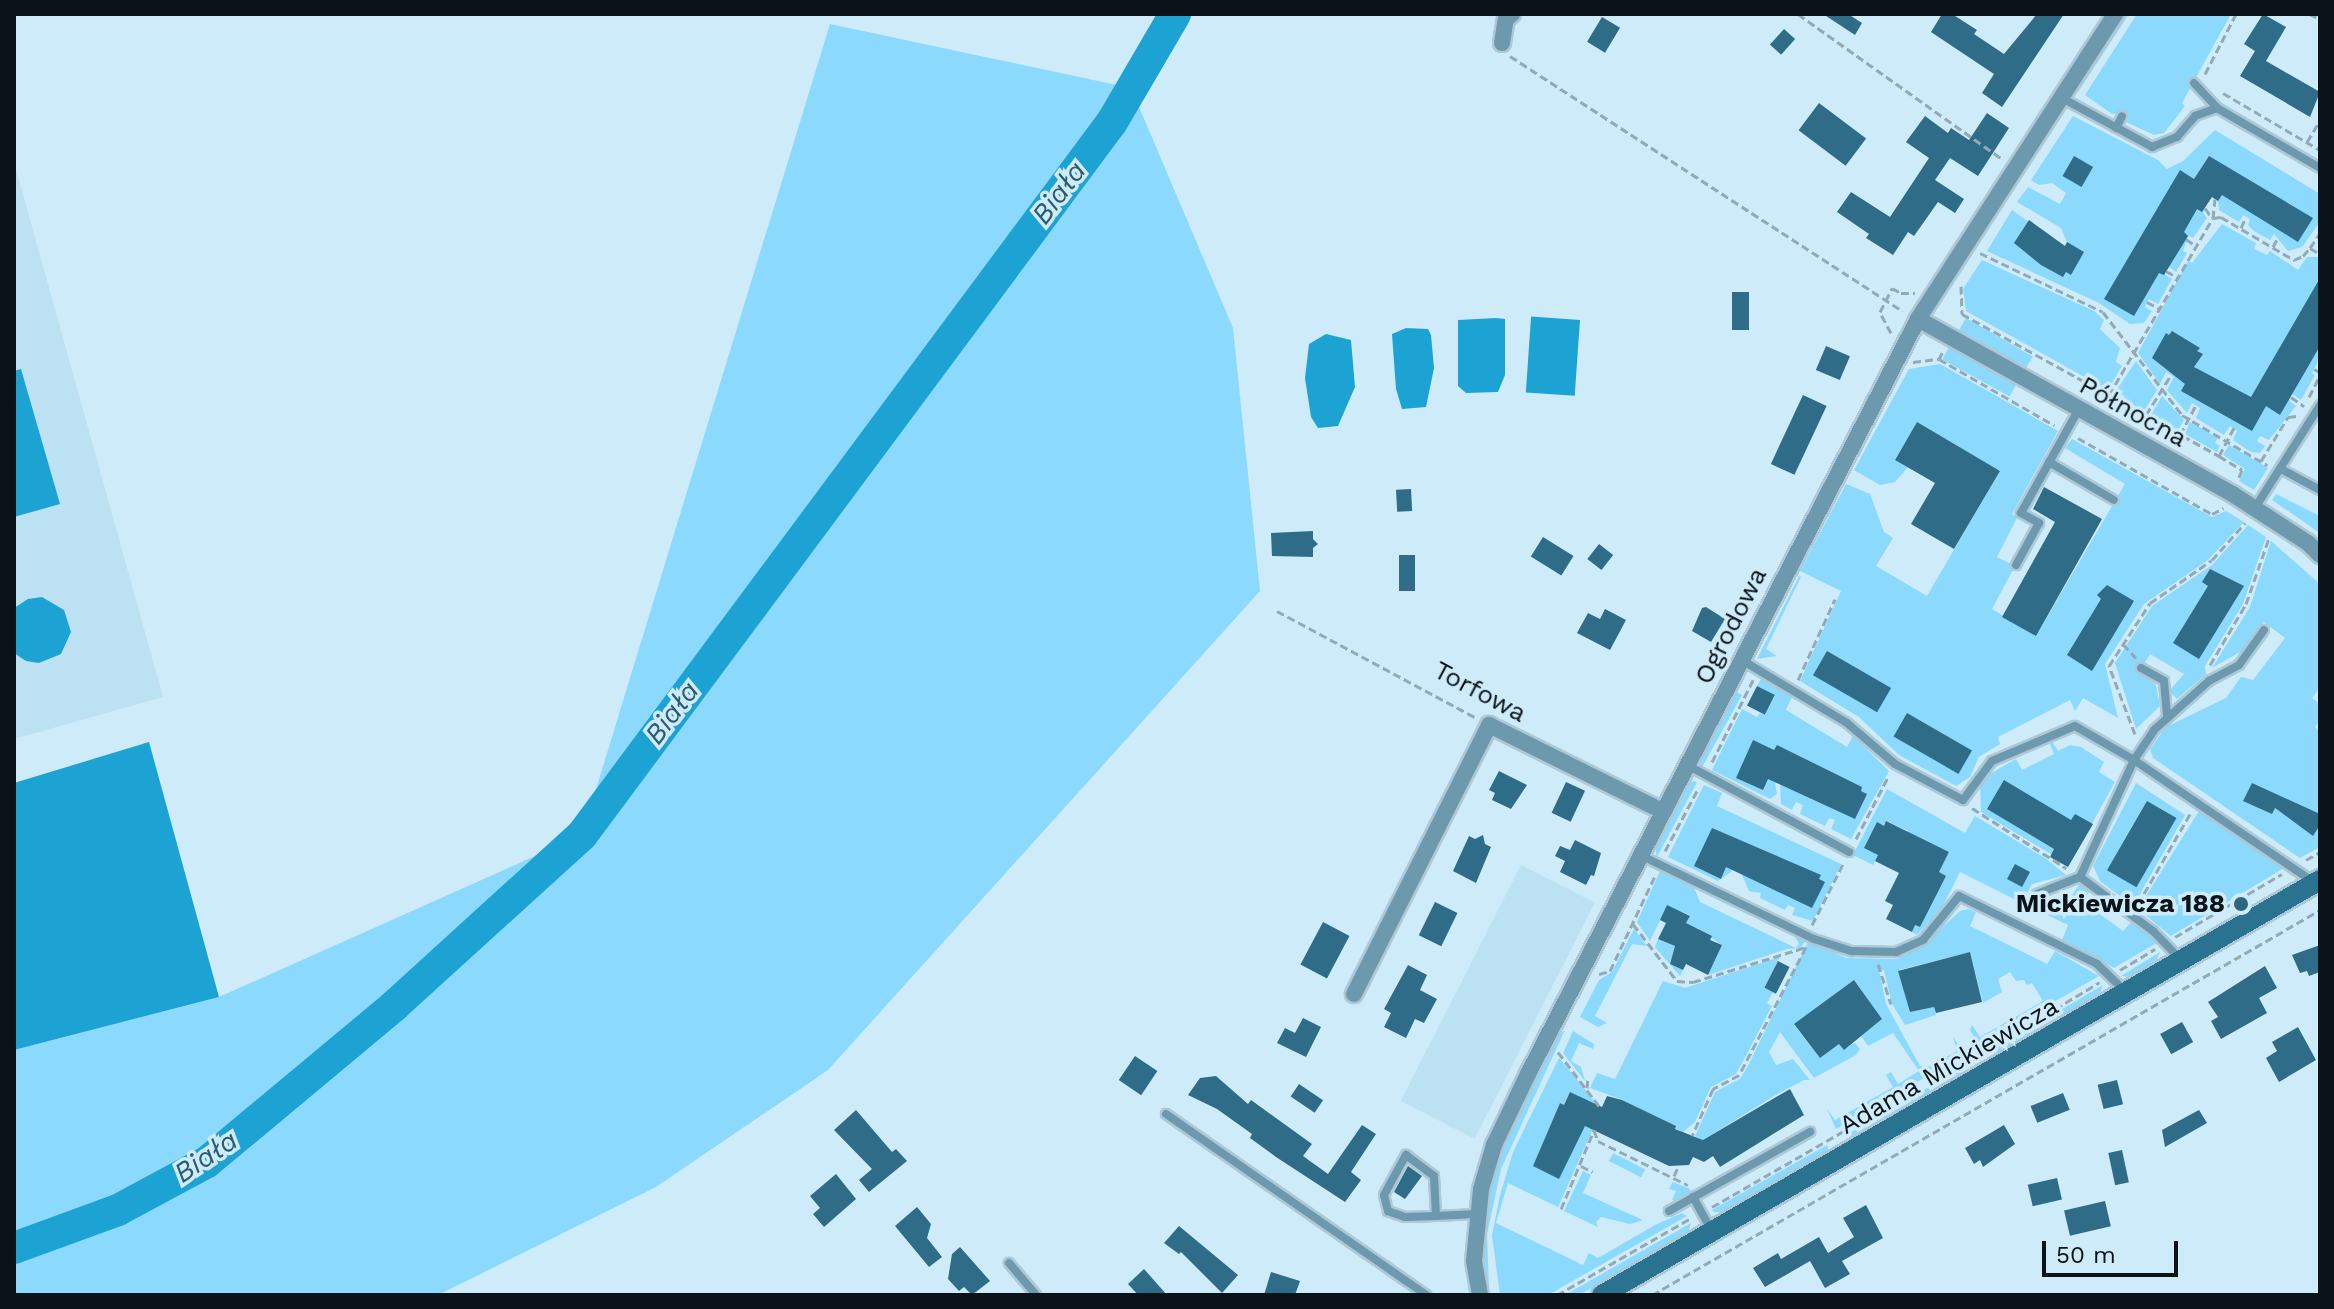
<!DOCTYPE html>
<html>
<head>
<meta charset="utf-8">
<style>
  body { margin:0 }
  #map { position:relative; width:2334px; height:1309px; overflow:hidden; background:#ceebf9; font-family:"Work Sans",sans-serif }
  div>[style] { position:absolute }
  .built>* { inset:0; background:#bce1f3; transform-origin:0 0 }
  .green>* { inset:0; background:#8bd9fd; transform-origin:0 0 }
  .water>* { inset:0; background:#1da3d3; transform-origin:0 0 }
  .river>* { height:32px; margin:-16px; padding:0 16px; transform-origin:16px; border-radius:16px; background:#1da3d3 }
  .building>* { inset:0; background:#2e6c87; transform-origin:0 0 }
  .path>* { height:3px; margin-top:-1.5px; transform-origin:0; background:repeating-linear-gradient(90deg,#92aab5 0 8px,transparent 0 12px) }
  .roads { filter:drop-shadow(2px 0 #aec8d5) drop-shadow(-2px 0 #aec8d5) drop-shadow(0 2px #aec8d5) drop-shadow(0 -2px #aec8d5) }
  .lane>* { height:8px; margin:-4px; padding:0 4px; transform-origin:4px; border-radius:4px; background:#6d99ae }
  .street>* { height:16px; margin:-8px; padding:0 8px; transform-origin:8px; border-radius:8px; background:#6d99ae }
  .secondary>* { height:20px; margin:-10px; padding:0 10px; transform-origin:10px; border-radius:10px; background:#297391 }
  .dots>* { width:22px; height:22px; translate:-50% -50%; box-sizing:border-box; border:4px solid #ceebf9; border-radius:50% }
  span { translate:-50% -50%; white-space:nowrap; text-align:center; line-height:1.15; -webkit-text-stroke:7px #ceebf9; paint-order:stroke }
  .street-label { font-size:26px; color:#091318 }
  .poi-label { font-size:26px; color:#091318; font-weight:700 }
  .right { translate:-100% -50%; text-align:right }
  .water-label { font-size:28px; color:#2c5c71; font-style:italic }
  .frame { position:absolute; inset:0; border:16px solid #091318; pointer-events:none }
  .scale { position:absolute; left:2042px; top:1241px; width:136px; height:36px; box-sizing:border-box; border:4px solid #091318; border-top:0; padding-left:10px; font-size:24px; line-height:28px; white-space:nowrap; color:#091318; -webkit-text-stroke:6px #ceebf9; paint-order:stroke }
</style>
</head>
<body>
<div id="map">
  <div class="built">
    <i style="clip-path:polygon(14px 162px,163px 697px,14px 739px)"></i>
    <i style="left:1521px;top:865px;width:83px;height:265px;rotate:27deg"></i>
  </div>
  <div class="green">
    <i style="clip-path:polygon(2122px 14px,2129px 14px,2078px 92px,2079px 82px)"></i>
    <i style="clip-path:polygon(2137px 14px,2231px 14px,2182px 103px,2185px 106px,2164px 133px,2154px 135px,2126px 122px,2128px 119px,2119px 113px,2112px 114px,2085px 95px)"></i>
    <i style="clip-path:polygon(830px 24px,1131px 88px,1233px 328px,1260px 591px,828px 1070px,656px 1187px,438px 1295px,14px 1295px,14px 1050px,219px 997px,582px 835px)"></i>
    <i style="clip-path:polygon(2073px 116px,2158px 160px,2167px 169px,2183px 161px,2215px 130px,2320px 194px,2320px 222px,2302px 247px,2288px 251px,2274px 234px,2270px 240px,2254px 231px,2248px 225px,2250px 219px,2243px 215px,2239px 222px,2219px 210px,2218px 201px,2212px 197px,2202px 201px,2207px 204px,2203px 212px,2207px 218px,2193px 238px,2188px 236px,2183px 251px,2187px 253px,2176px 272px,2169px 267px,2164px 274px,2172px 279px,2158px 304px,2149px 299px,2145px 307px,2152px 311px,2144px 323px,2130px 324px,2099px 303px,1987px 251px,2012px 210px,2064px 248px,2067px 242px,2061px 228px,2017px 202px,2028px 187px,2060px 204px,2066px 193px,2052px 183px,2039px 185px,2031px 180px)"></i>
    <i style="clip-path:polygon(2222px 224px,2256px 243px,2254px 249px,2267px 255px,2270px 251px,2298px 270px,2307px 257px,2320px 257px,2320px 357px,2312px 373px,2315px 375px,2301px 400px,2292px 394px,2289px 400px,2296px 406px,2269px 440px,2260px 436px,2257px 441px,2265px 446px,2260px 453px,2251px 452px,2233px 440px,2237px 431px,2230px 426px,2224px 435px,2196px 418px,2200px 408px,2192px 403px,2187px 413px,2167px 390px,2174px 377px,2166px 372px,2160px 384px,2138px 353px,2188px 261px,2192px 263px)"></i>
    <i style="clip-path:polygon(1982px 260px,2094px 311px,2104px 320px,2100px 329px,2120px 348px,2116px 362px,2122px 366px,2108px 390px,1966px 311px,1963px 289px)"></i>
    <i style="left:1966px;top:318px;width:77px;height:14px;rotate:30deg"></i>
    <i style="left:1949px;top:347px;width:77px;height:14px;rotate:29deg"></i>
    <i style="clip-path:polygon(2136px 361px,2157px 390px,2144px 411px,2114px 394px)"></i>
    <i style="clip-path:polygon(1940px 364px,2058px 431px,2012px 514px,2017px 518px,1997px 557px,2015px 566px,1992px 609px,2036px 636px,2125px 484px,2065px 448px,2072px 439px,2212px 517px,2226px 511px,2244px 522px,2208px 560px,2144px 604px,2105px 664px,2118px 718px,2083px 698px,2075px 711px,2070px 700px,1998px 737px,2000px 744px,1979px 757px,1970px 777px,1956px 786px,1899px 755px,1859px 717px,1800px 681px,1841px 591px,1800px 571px,1846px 484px,1870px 494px,1884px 532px,1893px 538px,1876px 566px,1927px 596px,2000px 471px,1917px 423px,1895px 459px,1908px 467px,1895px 482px,1880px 485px,1854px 470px,1909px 369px)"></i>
    <i style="clip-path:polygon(2162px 396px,2184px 420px,2178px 430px,2151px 415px)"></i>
    <i style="clip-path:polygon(2190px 422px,2218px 438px,2215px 443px,2220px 446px,2217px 452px,2185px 434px)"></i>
    <i style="clip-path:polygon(2229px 445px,2268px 468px,2254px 490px,2239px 481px,2245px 469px,2223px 455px)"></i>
    <i style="clip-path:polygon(2276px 494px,2320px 516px,2320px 533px,2272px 500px)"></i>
    <i style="clip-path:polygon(2248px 525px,2266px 537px,2243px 604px,2205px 666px,2206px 674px,2177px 699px,2169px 691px,2184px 674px,2150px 654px,2140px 671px,2156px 685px,2160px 706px,2136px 729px,2115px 663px,2152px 606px,2212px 565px)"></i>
    <i style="clip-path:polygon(2271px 541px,2320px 584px,2320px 687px,2312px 698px,2320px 704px,2320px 720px,2315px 727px,2320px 731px,2320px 847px,2300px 858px,2153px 758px,2150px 749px,2166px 727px,2226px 698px,2241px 677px,2253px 680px,2285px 638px,2264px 622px,2242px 651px,2212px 668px,2250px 607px)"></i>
    <i style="clip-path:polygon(1799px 576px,1801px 577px,1766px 649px,1777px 656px,1757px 659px)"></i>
    <i style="clip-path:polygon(1761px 679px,1792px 697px,1786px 710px,1847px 747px,1853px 736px,1889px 771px,1851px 839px,1831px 829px,1835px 820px,1829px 818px,1825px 826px,1800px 814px,1803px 805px,1796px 802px,1792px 810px,1781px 804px,1780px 781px,1775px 783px,1777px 794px,1770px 799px,1712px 770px,1742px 709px,1757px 717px,1760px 713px,1765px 715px,1775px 696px,1757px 686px)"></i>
    <i style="clip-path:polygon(1735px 691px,1742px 695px,1700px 771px,1697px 762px)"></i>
    <i style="clip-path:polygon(2052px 741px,2058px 751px,2070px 745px,2081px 747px,2104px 762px,2099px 772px,2115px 782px,2069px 865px,1981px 812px,1980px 784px,1993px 772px,2016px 759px,2022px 770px,2054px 754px,2049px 742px)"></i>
    <i style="clip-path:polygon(1694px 781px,1697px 782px,1657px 857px,1655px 848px,1686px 784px)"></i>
    <i style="clip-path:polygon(2136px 783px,2185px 815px,2133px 906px,2100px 881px,2093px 866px)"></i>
    <i style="clip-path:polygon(1704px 785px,1722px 793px,1717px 806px,1841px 864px,1813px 921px,1792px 915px,1795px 908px,1788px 905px,1785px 910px,1760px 898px,1761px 893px,1749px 891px,1738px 866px,1734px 864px,1731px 872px,1718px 881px,1668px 857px)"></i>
    <i style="clip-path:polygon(1887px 789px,1965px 833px,1975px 816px,2045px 858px,2066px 875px,2032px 884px,2022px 903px,1960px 872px,1942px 908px,1917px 935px,1912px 932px,1915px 925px,1920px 927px,1934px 885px,1940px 888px,1946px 876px,1939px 872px,1949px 852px,1907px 835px,1908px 831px,1887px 821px,1884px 826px,1877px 823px,1865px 847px,1878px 855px,1873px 865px,1853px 855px)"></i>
    <i style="clip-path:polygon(2199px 811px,2284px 868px,2171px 936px,2138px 909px)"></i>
    <i style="clip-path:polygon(1660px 871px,1693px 885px,1700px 902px,1796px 948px,1799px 944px,1793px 933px,1806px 939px,1801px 948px,1787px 949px,1708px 975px,1722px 945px,1697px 928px,1684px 928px,1690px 915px,1667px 906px,1650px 941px,1637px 922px)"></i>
    <i style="clip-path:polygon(2080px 883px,2091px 889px,2083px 902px,2123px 931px,2133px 920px,2158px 942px,2114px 968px,2062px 940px,2068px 925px,2033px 908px,2069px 900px)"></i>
    <i style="clip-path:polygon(1968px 909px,1976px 912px,1970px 926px,2047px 964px,2055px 951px,2099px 976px,1979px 1045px,1970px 1030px,1972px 1025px,1980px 1037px,2043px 1001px,2032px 983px,2027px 985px,2024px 980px,2016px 981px,2010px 972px,1998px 979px,2002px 992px,1983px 1003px,1970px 952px,1899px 970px,1910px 1012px,1934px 1007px,1936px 1015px,1905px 1025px,1892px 1004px,1884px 970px,1879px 970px,1886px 1004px,1920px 1066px,1928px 1067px,1957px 1051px,1953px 1037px,1965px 1054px,1836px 1129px,1827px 1109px,1835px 1120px,1893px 1087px,1886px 1075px,1891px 1072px,1898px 1084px,1919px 1071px,1893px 1033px,1868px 1046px,1861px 1036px,1882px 1019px,1854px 980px,1794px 1025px,1820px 1058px,1839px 1044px,1844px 1049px,1855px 1043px,1860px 1049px,1856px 1055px,1814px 1078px,1780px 1032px,1769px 1052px,1776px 1065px,1793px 1059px,1810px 1080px,1804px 1080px,1779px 1093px,1703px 1140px,1695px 1136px,1715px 1092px,1740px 1079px,1749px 1064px,1809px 940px,1846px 958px,1898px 959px,1937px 932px,1960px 911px)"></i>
    <i style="clip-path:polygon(1634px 929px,1647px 946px,1632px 944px,1595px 1016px,1607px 1023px,1598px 1027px,1580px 1017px,1599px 980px,1612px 972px)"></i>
    <i style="clip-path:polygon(1658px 939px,1675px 946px,1670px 964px,1683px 970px,1680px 976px,1655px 947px)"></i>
    <i style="clip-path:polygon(2160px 952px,2156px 962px,2131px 977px,2121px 976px)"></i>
    <i style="clip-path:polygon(1780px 957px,1764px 988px,1773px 992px,1767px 1003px,1772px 1006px,1741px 1065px,1736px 1074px,1711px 1087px,1695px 1122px,1683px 1132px,1623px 1100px,1590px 1088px,1597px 1073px,1615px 1079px,1663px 981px,1685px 988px)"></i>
    <i style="clip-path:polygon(2103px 985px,2099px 996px,1999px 1053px,1989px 1052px)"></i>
    <i style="clip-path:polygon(1565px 1030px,1501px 1169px,1487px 1234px,1489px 1291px,1483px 1248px,1484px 1216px,1494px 1175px,1508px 1138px,1559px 1034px)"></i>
    <i style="clip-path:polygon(1573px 1031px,1594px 1044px,1593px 1049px,1579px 1043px,1571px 1061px,1581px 1067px,1585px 1081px,1563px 1053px)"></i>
    <i style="clip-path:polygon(1559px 1058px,1598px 1105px,1570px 1092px,1564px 1105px,1560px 1103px,1534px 1166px,1559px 1178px,1585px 1125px,1593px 1129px,1558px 1207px,1508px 1183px,1496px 1223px,1583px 1265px,1589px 1253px,1598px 1258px,1655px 1225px,1682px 1213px,1687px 1216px,1548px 1295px,1500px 1295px,1492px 1235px,1500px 1195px,1513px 1152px)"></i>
    <i style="clip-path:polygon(1967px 1065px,1961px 1076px,1853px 1137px,1844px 1136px)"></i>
    <i style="clip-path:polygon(1827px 1145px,1829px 1150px,1724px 1212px,1714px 1212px,1712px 1210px)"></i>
    <i style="left:1613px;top:1153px;width:36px;height:9px;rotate:27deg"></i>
    <i style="clip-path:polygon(1583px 1171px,1591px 1175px,1583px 1193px,1643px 1220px,1630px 1224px,1601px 1217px,1596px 1222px,1598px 1227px,1564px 1211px)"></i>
    <i style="clip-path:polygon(1673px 1182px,1690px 1189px,1691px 1194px,1676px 1202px,1672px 1200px,1676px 1191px,1669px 1189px)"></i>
    <i style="clip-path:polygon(1691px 1223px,1688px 1233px,1579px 1295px,1565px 1295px)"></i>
  </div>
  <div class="water">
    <i style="clip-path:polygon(1496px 318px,1505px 319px,1505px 375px,1498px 392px,1466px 393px,1458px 386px,1458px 320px)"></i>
    <i style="left:1580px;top:320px;width:76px;height:49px;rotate:94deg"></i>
    <i style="clip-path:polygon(1406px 328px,1428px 329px,1431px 335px,1434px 368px,1426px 407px,1402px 409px,1396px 389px,1392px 334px)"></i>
    <i style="clip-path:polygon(1326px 334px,1351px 340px,1355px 387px,1338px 426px,1318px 428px,1311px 417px,1305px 378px,1309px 344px)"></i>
    <i style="clip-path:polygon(21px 369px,60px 504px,14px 517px,14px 371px)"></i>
    <i style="clip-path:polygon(42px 597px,64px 610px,71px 632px,61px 654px,39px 663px,26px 661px,14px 653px,14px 608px,28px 599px)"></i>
    <i style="clip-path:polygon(149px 742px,219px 997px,14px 1050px,14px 783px)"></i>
  </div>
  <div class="river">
    <i style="left:14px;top:1248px;width:111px;rotate:-20.1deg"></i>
    <i style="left:118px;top:1210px;width:101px;rotate:-28.3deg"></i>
    <i style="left:207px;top:1162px;width:244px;rotate:-39.8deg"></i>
    <i style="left:394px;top:1006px;width:254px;rotate:-42.3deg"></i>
    <i style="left:582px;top:835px;width:888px;rotate:-53.38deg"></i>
    <i style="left:1112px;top:122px;width:125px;rotate:-59.7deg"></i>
  </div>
  <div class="building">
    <i style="clip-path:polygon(1823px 14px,1848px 14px,1862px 23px,1855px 35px)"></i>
    <i style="clip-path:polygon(1942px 14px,1952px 14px,1977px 30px,1974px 34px,2004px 54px,2037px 14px,2064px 14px,2002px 107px,1982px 93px,1994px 74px,1931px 32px)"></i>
    <i style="clip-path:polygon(2263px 14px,2286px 27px,2266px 61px,2320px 92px,2310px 117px,2240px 76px,2255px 51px,2244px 44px)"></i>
    <i style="left:1602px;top:17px;width:21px;height:29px;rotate:31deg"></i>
    <i style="left:1784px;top:29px;width:15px;height:21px;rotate:42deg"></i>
    <i style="left:1819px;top:103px;width:59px;height:34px;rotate:37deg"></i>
    <i style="clip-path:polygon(1987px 113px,2009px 128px,1978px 176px,1950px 158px,1935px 180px,1964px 199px,1955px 213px,1938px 202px,1914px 236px,1908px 232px,1893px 255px,1866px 238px,1869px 234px,1837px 212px,1851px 192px,1890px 217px,1929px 158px,1906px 142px,1925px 116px,1948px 133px,1951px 128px,1969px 140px)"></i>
    <i style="left:2074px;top:156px;width:22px;height:23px;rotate:30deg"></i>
    <i style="clip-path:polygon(2209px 156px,2313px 218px,2298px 242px,2222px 195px,2218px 201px,2212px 197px,2202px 212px,2197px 209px,2184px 232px,2188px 236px,2164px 275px,2159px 273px,2134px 316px,2104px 299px,2180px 170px,2194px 179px)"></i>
    <i style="clip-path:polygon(2029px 220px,2065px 246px,2067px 242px,2084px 252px,2071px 275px,2066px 272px,2063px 277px,2041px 265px,2014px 243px)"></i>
    <i style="clip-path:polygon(2320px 278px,2320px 346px,2280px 415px,2266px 406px,2252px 431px,2181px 391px,2185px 384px,2152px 358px,2166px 333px,2169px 335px,2172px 331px,2200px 348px,2197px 351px,2203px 354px,2194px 367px,2251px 397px)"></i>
    <i style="left:1732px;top:292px;width:17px;height:38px"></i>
    <i style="left:1826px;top:346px;width:26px;height:26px;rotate:23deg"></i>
    <i style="left:1803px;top:395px;width:26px;height:76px;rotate:25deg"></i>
    <i style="clip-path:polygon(1917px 422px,2000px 471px,1954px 549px,1911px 524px,1935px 483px,1895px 460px)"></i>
    <i style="clip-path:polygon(2044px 487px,2102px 519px,2036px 636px,2002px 617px,2055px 522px,2033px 509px)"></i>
    <i style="left:1411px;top:489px;width:22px;height:15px;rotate:87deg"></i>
    <i style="clip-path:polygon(1313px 531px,1313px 539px,1318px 544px,1313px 548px,1313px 557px,1272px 556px,1271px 533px)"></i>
    <i style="left:1543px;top:537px;width:36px;height:23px;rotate:32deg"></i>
    <i style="left:1599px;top:544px;width:18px;height:19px;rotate:38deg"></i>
    <i style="left:1399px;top:555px;width:16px;height:36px"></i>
    <i style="clip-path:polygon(2210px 569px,2244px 586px,2199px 659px,2173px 643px,2208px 586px,2202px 582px)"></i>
    <i style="clip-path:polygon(2107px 585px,2134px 601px,2092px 671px,2067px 655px,2101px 599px,2097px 595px)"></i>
    <i style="clip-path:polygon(1706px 607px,1725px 619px,1711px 642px,1692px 631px,1702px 608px)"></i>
    <i style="clip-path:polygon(1605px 609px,1626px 620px,1610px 650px,1577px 633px,1588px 613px,1600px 619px)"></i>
    <i style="left:1827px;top:651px;width:74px;height:28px;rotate:30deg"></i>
    <i style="left:1757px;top:686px;width:20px;height:22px;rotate:27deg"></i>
    <i style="left:1907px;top:713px;width:75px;height:27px;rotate:30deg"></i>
    <i style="clip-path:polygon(1753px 740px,1774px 750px,1777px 745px,1862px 787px,1861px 791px,1867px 794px,1855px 819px,1768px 779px,1763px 790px,1736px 778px)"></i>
    <i style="clip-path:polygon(1499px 771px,1527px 785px,1511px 809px,1492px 800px,1495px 793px,1489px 790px)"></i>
    <i style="clip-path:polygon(2004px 780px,2071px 820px,2075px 814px,2093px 824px,2068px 867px,2050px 857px,2054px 849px,1987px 809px)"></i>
    <i style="left:1566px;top:782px;width:21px;height:34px;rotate:25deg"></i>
    <i style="clip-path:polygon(2252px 783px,2320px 814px,2320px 825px,2313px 836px,2275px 808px,2272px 814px,2243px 801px)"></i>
    <i style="left:2147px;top:801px;width:34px;height:80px;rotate:30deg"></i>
    <i style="clip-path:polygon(1886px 821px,1949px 852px,1939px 872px,1946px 876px,1920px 927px,1915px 925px,1912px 932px,1886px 919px,1893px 905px,1885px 901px,1899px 873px,1875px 861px,1878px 855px,1864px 848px,1877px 822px,1884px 826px)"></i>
    <i style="clip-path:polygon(1712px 828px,1821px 875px,1819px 879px,1825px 882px,1812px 908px,1726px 867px,1721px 879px,1694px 866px)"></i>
    <i style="clip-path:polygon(1483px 835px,1485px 844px,1491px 847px,1476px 883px,1453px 871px,1469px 836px,1475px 839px)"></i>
    <i style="clip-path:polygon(1575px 840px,1601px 853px,1594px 876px,1591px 875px,1586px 885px,1560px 872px,1565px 861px,1555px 856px,1560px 846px,1570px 850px)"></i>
    <i style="left:2015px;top:864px;width:17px;height:17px;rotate:28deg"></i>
    <i style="left:1435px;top:902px;width:25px;height:37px;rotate:26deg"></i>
    <i style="clip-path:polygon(1667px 905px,1690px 916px,1686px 923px,1712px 936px,1710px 940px,1722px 945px,1708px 975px,1686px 964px,1683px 970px,1670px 964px,1675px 946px,1658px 939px,1666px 923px,1660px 920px)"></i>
    <i style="left:1323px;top:922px;width:30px;height:48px;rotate:28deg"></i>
    <i style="clip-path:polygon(2320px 945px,2320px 972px,2309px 976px,2307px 971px,2300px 973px,2292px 955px)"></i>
    <i style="clip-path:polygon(1970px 952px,1982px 1002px,1936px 1013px,1934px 1007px,1910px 1012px,1898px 971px)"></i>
    <i style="left:1778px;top:961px;width:13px;height:30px;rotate:27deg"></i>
    <i style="clip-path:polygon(1408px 965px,1427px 975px,1420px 990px,1437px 999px,1424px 1023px,1415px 1019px,1406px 1038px,1384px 1027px,1391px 1013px,1384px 1009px)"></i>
    <i style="clip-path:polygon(2265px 966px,2277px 988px,2259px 998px,2267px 1013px,2221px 1039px,2211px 1021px,2218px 1017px,2208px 1002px)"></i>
    <i style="clip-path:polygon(1854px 980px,1882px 1019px,1844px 1050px,1839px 1044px,1820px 1058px,1794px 1024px)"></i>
    <i style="clip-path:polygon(1303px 1018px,1321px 1027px,1306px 1057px,1277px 1043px,1285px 1028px,1295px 1033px)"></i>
    <i style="left:2182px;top:1022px;width:23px;height:25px;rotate:61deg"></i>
    <i style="clip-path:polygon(2298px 1027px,2316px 1060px,2279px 1082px,2266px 1058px,2277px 1051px,2272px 1042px)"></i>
    <i style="left:1135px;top:1056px;width:27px;height:29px;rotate:34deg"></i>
    <i style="clip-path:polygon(1216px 1076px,1248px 1104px,1251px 1100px,1312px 1144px,1303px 1156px,1328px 1174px,1362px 1125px,1376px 1134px,1351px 1172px,1361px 1180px,1345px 1202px,1276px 1157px,1250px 1138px,1252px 1134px,1217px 1109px,1188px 1095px,1200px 1078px)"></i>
    <i style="left:2117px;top:1080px;width:25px;height:20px;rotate:76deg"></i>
    <i style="left:1299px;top:1084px;width:29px;height:15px;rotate:34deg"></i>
    <i style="clip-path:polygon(1790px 1089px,1804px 1115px,1720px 1167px,1713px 1156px,1704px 1162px,1693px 1157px,1689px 1165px,1669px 1166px,1585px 1126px,1559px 1179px,1533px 1166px,1560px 1103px,1564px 1105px,1570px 1092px,1602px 1107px,1607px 1096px,1622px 1100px,1676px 1126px,1675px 1129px,1703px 1140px)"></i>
    <i style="left:2063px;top:1093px;width:18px;height:35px;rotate:68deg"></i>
    <i style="clip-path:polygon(856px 1110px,892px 1152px,896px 1149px,907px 1161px,869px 1192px,859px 1180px,872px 1169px,834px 1130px)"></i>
    <i style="clip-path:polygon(2199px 1110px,2207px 1123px,2165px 1147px,2162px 1130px)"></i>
    <i style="clip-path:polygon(2004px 1125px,2015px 1144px,1983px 1167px,1980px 1160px,1974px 1164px,1965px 1148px)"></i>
    <i style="left:2122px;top:1150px;width:33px;height:14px;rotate:78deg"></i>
    <i style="clip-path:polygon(1408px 1166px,1422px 1176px,1405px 1199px,1394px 1192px)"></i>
    <i style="clip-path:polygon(836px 1174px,856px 1199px,824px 1227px,813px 1214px,820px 1208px,810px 1196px)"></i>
    <i style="left:2057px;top:1178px;width:22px;height:30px;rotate:77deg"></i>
    <i style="left:2105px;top:1201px;width:26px;height:42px;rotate:77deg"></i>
    <i style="clip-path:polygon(1866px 1205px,1883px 1238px,1842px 1261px,1850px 1274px,1825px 1288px,1810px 1261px,1765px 1287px,1753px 1268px,1778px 1253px,1781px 1259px,1819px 1237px,1828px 1253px,1854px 1237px,1843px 1218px)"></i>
    <i style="clip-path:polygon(917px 1207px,931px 1224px,927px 1238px,942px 1257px,929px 1267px,895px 1226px)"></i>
    <i style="clip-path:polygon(1179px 1226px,1238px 1275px,1222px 1293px,1181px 1252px,1179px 1254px,1164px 1243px)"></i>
    <i style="clip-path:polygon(960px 1247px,990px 1281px,972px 1295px,964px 1287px,959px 1291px,948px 1279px,952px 1254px)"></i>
    <i style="clip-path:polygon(1144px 1269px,1167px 1295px,1138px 1295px,1128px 1284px)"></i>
    <i style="clip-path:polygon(1271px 1272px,1300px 1281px,1295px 1295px,1264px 1295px)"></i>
  </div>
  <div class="path">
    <i style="left:1798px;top:14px;width:250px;rotate:35.4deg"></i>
    <i style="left:2309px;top:14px;width:12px;rotate:24deg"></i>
    <i style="left:1510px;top:56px;width:468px;rotate:33deg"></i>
    <i style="left:2205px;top:74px;width:68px;rotate:-62.7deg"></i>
    <i style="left:2223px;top:93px;width:113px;rotate:30.4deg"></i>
    <i style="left:2307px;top:142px;width:26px;rotate:-59deg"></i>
    <i style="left:2205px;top:208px;width:12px;rotate:55deg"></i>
    <i style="left:2213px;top:218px;width:19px;rotate:-84deg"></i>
    <i style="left:2241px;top:228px;width:12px;rotate:-66deg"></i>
    <i style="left:2186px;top:239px;width:12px;rotate:35deg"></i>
    <i style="left:2273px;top:247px;width:11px;rotate:-63deg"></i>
    <i style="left:2310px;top:248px;width:18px;rotate:-56deg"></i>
    <i style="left:1980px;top:253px;width:136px;rotate:25.6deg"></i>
    <i style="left:2103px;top:312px;width:130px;rotate:52.5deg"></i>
    <i style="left:2182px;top:415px;width:99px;rotate:30.5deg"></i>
    <i style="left:2166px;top:271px;width:13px;rotate:29deg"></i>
    <i style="left:1961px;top:286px;width:28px;rotate:88deg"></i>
    <i style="left:1962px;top:314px;width:294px;rotate:28.9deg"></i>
    <i style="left:2219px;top:456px;width:27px;rotate:31deg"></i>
    <i style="left:2242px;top:470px;width:8px;rotate:113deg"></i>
    <i style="left:2147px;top:302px;width:15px;rotate:28deg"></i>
    <i style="left:1891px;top:333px;width:24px;rotate:-118deg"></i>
    <i style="left:1880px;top:312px;width:27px;rotate:-63deg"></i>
    <i style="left:1892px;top:288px;width:10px;rotate:29deg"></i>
    <i style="left:1901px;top:293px;width:14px"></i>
    <i style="left:1939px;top:359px;width:133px;rotate:29.9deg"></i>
    <i style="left:1913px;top:362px;width:26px;rotate:-7deg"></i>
    <i style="left:1939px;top:359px;width:7px;rotate:-63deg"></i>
    <i style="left:2314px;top:369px;width:7px;rotate:27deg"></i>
    <i style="left:2109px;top:395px;width:205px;rotate:-59.6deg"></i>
    <i style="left:2213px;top:218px;width:8px;rotate:-7deg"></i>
    <i style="left:2221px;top:217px;width:85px;rotate:30.5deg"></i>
    <i style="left:2294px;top:260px;width:10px;rotate:-24deg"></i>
    <i style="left:2303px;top:256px;width:11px;rotate:-49deg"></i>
    <i style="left:2310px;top:248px;width:12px;rotate:31deg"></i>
    <i style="left:2291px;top:397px;width:16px;rotate:35deg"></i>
    <i style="left:2309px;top:397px;width:25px;rotate:-63deg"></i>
    <i style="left:2146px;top:415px;width:47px;rotate:-58deg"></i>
    <i style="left:2180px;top:435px;width:34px;rotate:-62deg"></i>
    <i style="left:2078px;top:438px;width:154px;rotate:29.6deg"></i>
    <i style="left:2212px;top:514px;width:13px;rotate:-27deg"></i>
    <i style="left:2219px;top:456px;width:32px;rotate:-62deg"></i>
    <i style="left:2261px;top:461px;width:52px;rotate:-58.5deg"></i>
    <i style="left:2288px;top:417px;width:9px;rotate:-6deg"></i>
    <i style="left:1277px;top:611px;width:225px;rotate:28.2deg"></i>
    <i style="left:2123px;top:644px;width:19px;rotate:47deg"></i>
    <i style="left:2210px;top:665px;width:71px;rotate:-59.5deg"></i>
    <i style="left:2246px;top:604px;width:70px;rotate:-70.8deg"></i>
    <i style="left:1798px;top:680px;width:89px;rotate:-65.4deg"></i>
    <i style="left:2135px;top:734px;width:73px;rotate:-110.9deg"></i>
    <i style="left:2109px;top:666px;width:75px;rotate:-56.9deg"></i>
    <i style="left:2150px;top:603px;width:75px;rotate:-34.7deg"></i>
    <i style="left:2212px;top:560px;width:50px;rotate:-48.3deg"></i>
    <i style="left:1712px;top:762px;width:92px;rotate:-63.4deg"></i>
    <i style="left:1972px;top:808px;width:112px;rotate:32.6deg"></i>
    <i style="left:1856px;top:839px;width:72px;rotate:-62.7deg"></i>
    <i style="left:1665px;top:851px;width:72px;rotate:-62deg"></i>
    <i style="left:2306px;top:860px;width:16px;rotate:-30deg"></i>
    <i style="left:2138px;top:904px;width:104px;rotate:-60deg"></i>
    <i style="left:1633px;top:924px;width:72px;rotate:52.3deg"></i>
    <i style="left:1677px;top:981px;width:16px;rotate:4deg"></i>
    <i style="left:1693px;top:982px;width:118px;rotate:-17.2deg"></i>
    <i style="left:1806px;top:947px;width:144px;rotate:117.6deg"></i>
    <i style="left:1739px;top:1075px;width:30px;rotate:152deg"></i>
    <i style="left:1713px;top:1089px;width:51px;rotate:114.1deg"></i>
    <i style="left:1812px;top:925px;width:68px;rotate:-63.1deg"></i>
    <i style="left:2175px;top:937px;width:124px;rotate:-30.5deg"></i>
    <i style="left:1878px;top:964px;width:42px;rotate:72deg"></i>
    <i style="left:2120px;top:970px;width:41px;rotate:-31deg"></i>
    <i style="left:1599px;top:974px;width:11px;rotate:-15deg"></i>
    <i style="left:1610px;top:971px;width:105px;rotate:-64.7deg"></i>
    <i style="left:2055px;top:1009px;width:52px;rotate:-31deg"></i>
    <i style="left:1558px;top:1052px;width:68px;rotate:52.8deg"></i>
    <i style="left:1587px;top:1088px;width:11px;rotate:-85deg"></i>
    <i style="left:1594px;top:1130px;width:12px;rotate:70deg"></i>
    <i style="left:1598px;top:1141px;width:100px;rotate:26.1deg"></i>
    <i style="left:1581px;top:1166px;width:13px;rotate:27deg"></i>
    <i style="left:1674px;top:1176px;width:12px;rotate:-66deg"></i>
    <i style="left:1712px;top:1207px;width:232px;rotate:-30deg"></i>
    <i style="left:1561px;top:1209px;width:86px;rotate:-67.3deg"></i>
    <i style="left:1557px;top:1295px;width:155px;rotate:-29.9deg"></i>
    <i style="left:1652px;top:1295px;width:771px;rotate:-29.96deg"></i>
  </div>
  <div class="roads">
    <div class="lane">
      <i style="left:2194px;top:83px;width:34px;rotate:47deg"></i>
      <i style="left:2060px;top:97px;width:105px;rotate:28.5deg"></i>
      <i style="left:2152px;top:147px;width:27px;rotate:-22deg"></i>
      <i style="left:2177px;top:137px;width:28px;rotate:-49deg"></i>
      <i style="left:2195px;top:116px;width:23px;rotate:-20deg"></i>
      <i style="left:2217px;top:108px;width:119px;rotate:30.2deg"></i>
      <i style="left:2116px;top:128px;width:13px;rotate:-63deg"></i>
      <i style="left:2049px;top:462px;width:75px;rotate:30.3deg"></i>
      <i style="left:2281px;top:469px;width:44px;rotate:28.3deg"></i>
      <i style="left:2255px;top:508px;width:122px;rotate:-57.7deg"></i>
      <i style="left:2016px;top:565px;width:48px;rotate:-61.3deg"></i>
      <i style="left:2039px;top:523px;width:21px;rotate:-151deg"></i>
      <i style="left:2021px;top:513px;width:119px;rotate:-60.9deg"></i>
      <i style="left:1740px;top:659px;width:125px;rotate:30.9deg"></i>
      <i style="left:1847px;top:723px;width:63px;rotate:40.5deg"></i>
      <i style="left:1895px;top:764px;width:77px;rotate:27.9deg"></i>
      <i style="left:1963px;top:800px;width:49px;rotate:-53.4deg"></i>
      <i style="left:1992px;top:761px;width:90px;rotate:-22.9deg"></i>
      <i style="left:2075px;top:726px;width:68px;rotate:30deg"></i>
      <i style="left:2134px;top:760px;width:219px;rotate:34.2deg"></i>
      <i style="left:2141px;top:668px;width:26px;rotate:29deg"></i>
      <i style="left:2164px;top:681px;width:36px;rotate:85deg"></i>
      <i style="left:1687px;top:765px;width:184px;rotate:28.2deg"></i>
      <i style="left:1640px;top:855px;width:193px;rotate:25.8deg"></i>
      <i style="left:1814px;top:939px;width:40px;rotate:18deg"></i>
      <i style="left:1852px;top:951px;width:44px;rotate:1.3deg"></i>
      <i style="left:1896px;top:952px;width:30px;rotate:-24deg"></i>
      <i style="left:1923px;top:940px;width:57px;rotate:-50.7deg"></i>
      <i style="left:1959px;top:896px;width:154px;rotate:26.2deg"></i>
      <i style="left:2097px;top:964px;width:40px;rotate:44deg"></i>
      <i style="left:2080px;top:877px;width:91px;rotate:36.5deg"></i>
      <i style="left:2153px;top:931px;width:40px;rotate:46deg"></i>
      <i style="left:2037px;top:894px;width:46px;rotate:-21.6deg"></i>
      <i style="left:2080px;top:877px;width:129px;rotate:-65.2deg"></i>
      <i style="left:2134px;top:760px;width:36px;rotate:-56deg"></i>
      <i style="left:2154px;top:730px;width:74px;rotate:-41.7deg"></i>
      <i style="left:2209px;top:681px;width:34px;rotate:-28deg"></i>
      <i style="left:2239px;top:665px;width:43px;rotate:-54.5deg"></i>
      <i style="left:1166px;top:1114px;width:317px;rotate:34.8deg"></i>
      <i style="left:1693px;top:1197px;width:39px;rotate:61deg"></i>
      <i style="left:1669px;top:1211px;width:162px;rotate:-29.3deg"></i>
      <i style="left:1436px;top:1216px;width:31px;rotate:178deg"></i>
      <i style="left:1405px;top:1217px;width:18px;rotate:-161deg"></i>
      <i style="left:1388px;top:1211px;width:16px;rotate:-104deg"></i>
      <i style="left:1384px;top:1195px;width:46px;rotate:-61.2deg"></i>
      <i style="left:1406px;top:1155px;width:35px;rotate:37deg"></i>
      <i style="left:1434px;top:1176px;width:40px;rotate:87.1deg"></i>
      <i style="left:1436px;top:1216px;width:40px;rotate:-2.9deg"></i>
      <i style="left:1009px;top:1263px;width:42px;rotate:49.8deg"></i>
    </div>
    <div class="street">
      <i style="left:1502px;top:43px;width:24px;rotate:-81deg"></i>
      <i style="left:1506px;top:19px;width:8px;rotate:-40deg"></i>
      <i style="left:1918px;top:319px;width:362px;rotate:29.1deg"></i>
      <i style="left:2234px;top:495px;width:88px;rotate:33deg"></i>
      <i style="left:2308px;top:543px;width:17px;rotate:45deg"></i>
      <i style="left:1354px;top:994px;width:301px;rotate:-63.3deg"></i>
      <i style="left:1489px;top:725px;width:193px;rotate:26.4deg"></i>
      <i style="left:1480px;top:1295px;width:35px;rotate:-100deg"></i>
      <i style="left:1474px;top:1261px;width:72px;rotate:-84.4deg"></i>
      <i style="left:1481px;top:1189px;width:46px;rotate:-73.5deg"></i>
      <i style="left:1494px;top:1145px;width:79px;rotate:-64.4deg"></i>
      <i style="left:1528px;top:1074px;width:850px;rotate:-62.68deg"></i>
      <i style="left:1918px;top:319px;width:363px;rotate:-57.1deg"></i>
    </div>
    <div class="secondary">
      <i style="left:1602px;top:1295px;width:829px;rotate:-30.03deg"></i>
    </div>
  </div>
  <div class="dots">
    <i style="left:2241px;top:904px;background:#2c667f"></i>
  </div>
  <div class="street-label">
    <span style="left:2133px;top:412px;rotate:29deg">Północna</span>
    <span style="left:1731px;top:626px;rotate:-63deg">Ogrodowa</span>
    <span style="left:1480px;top:692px;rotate:28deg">Torfowa</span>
    <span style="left:1949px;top:1066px;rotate:-30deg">Adama Mickiewicza</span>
  </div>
  <div class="poi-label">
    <span class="right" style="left:2225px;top:904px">Mickiewicza 188</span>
  </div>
  <div class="water-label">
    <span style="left:1059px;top:193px;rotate:-53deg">Biała</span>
    <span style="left:672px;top:713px;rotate:-53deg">Biała</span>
    <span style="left:206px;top:1157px;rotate:-34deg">Biała</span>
  </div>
  <div class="frame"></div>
  <div class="scale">50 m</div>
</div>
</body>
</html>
